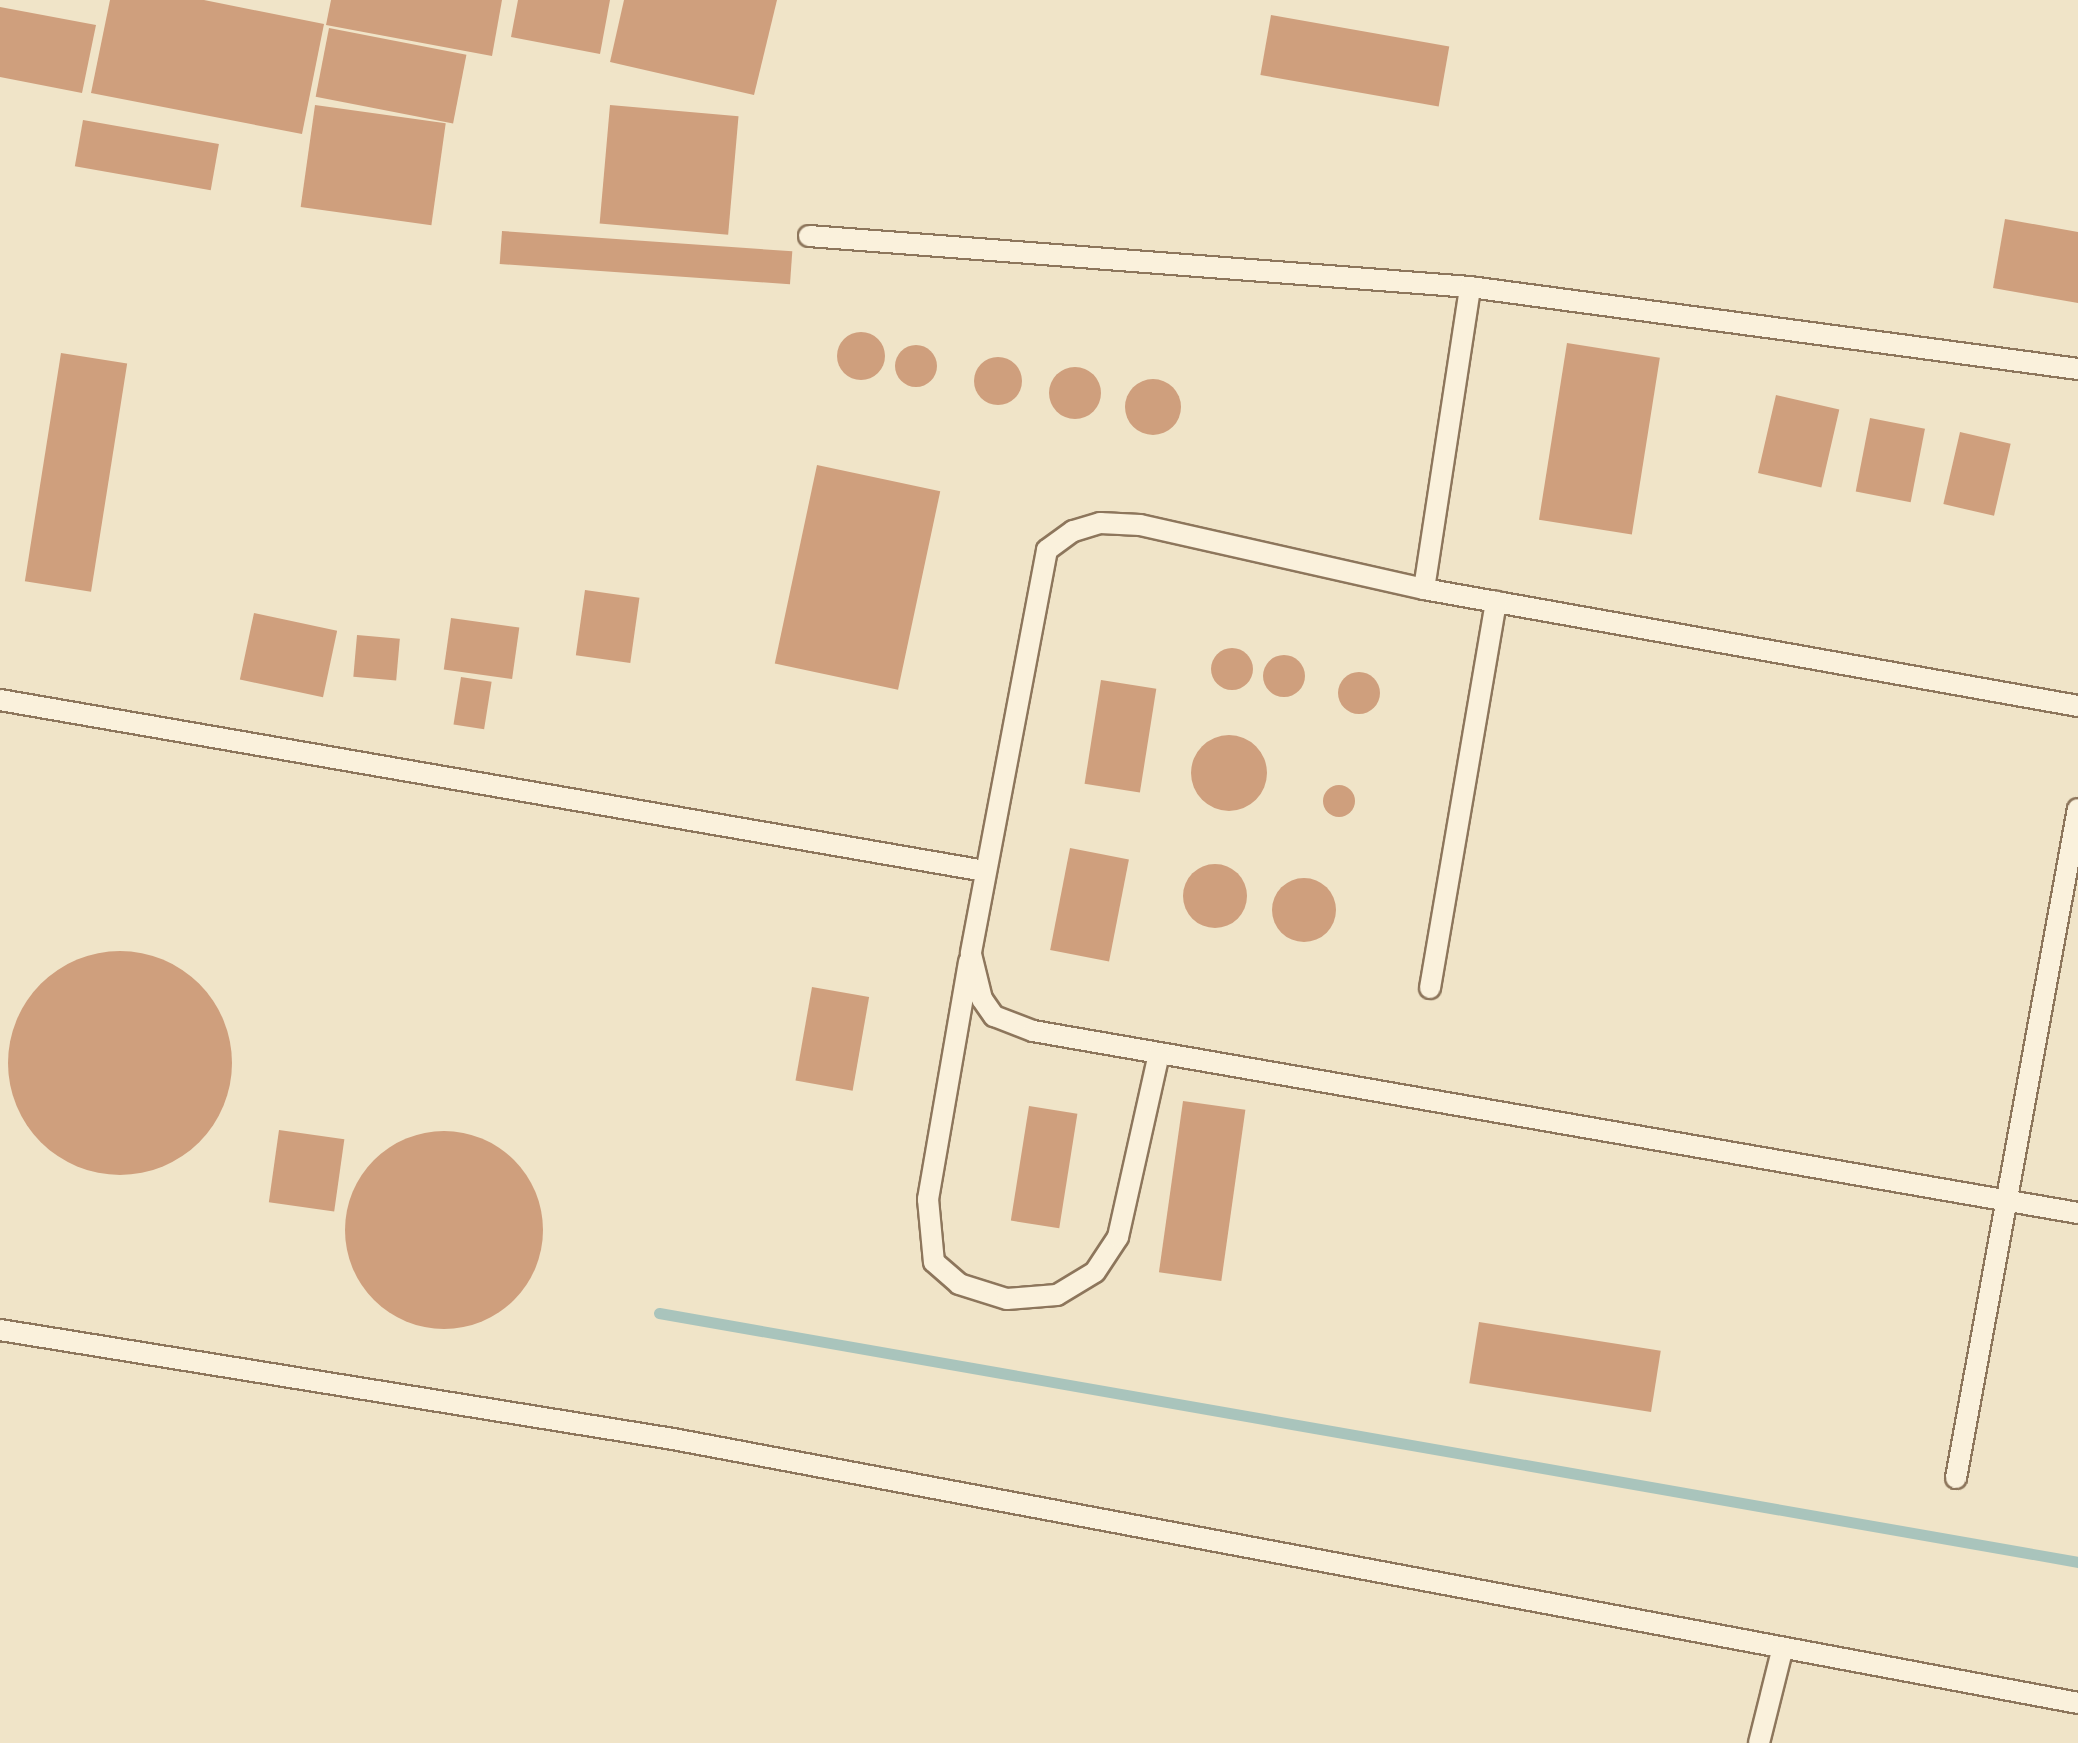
<!DOCTYPE html>
<html>
<head>
<meta charset="utf-8">
<style>
  body { margin:0 }
  #map { position:relative; width:2078px; height:1743px; overflow:hidden; background:#f0e4c8; font-family:"Crimson Pro",serif }
  div>[style] { position:absolute }
  .stream>* { height:11px; margin:-5.5px; padding:0 5.5px; transform-origin:5.5px; border-radius:5.5px; background:#a9c4bc }
  .building>* { inset:0; background:#cf9f7d; transform-origin:0 0 }
  .round { border-radius:50% }
  .roads { filter:drop-shadow(2px 0 #8d765c) drop-shadow(-2px 0 #8d765c) drop-shadow(0 2px #8d765c) drop-shadow(0 -2px #8d765c) }
  .lane>* { height:20px; margin:-10px; padding:0 10px; transform-origin:10px; border-radius:10px; background:#faf1dc }
  span { translate:-50% -50%; white-space:nowrap; text-align:center; line-height:1.15; -webkit-text-stroke:7px #f7eed8; paint-order:stroke }
</style>
</head>
<body>
<div id="map">
  <div class="stream">
    <i style="left:659px;top:1313px;width:1441px;rotate:9.95deg"></i>
  </div>
  <div class="building">
    <i style="clip-path:polygon(110px 0,204px 0,324px 24px,302px 134px,91px 93px)"></i>
    <i style="clip-path:polygon(331px 0,502px 0,492px 56px,326px 25px)"></i>
    <i style="clip-path:polygon(518px 0,610px 0,600px 54px,511px 37px)"></i>
    <i style="clip-path:polygon(624px 0,777px 0,754px 95px,610px 62px)"></i>
    <i style="clip-path:polygon(0 7px,96px 25px,82px 93px,0 77px)"></i>
    <i style="left:1271px;top:15px;width:181px;height:61px;rotate:10deg"></i>
    <i style="left:329px;top:28px;width:140px;height:70px;rotate:11deg"></i>
    <i style="left:315px;top:105px;width:132px;height:103px;rotate:8deg"></i>
    <i style="left:610px;top:105px;width:129px;height:119px;rotate:5deg"></i>
    <i style="left:83px;top:120px;width:138px;height:47px;rotate:10deg"></i>
    <i style="clip-path:polygon(2005px 219px,2078px 232px,2078px 303px,1993px 288px)"></i>
    <i style="left:502px;top:231px;width:291px;height:33px;rotate:4deg"></i>
    <i class="round" style="left:837px;top:332px;width:48px;height:48px"></i>
    <i style="left:1567px;top:343px;width:94px;height:179px;rotate:9deg"></i>
    <i class="round" style="left:895px;top:345px;width:42px;height:42px"></i>
    <i style="left:61px;top:353px;width:67px;height:231px;rotate:9deg"></i>
    <i class="round" style="left:974px;top:357px;width:48px;height:48px"></i>
    <i class="round" style="left:1049px;top:367px;width:52px;height:52px"></i>
    <i class="round" style="left:1125px;top:379px;width:56px;height:56px"></i>
    <i style="left:1776px;top:395px;width:65px;height:80px;rotate:13deg"></i>
    <i style="left:1870px;top:418px;width:56px;height:75px;rotate:11deg"></i>
    <i style="left:1960px;top:432px;width:52px;height:74px;rotate:13deg"></i>
    <i style="left:817px;top:465px;width:126px;height:203px;rotate:12deg"></i>
    <i style="left:585px;top:590px;width:55px;height:66px;rotate:8deg"></i>
    <i style="left:254px;top:613px;width:85px;height:68px;rotate:12deg"></i>
    <i style="left:451px;top:618px;width:69px;height:52px;rotate:8deg"></i>
    <i style="left:357px;top:635px;width:43px;height:42px;rotate:5deg"></i>
    <i class="round" style="left:1211px;top:648px;width:42px;height:42px"></i>
    <i class="round" style="left:1263px;top:655px;width:42px;height:42px"></i>
    <i class="round" style="left:1338px;top:672px;width:42px;height:42px"></i>
    <i style="left:461px;top:677px;width:31px;height:48px;rotate:9deg"></i>
    <i style="left:1101px;top:680px;width:56px;height:105px;rotate:9deg"></i>
    <i class="round" style="left:1191px;top:735px;width:76px;height:76px"></i>
    <i class="round" style="left:1323px;top:785px;width:32px;height:32px"></i>
    <i style="left:1070px;top:848px;width:60px;height:104px;rotate:11deg"></i>
    <i class="round" style="left:1183px;top:864px;width:64px;height:64px"></i>
    <i class="round" style="left:1272px;top:878px;width:64px;height:64px"></i>
    <i class="round" style="left:8px;top:951px;width:224px;height:224px"></i>
    <i style="left:812px;top:987px;width:58px;height:95px;rotate:10deg"></i>
    <i style="left:1183px;top:1101px;width:63px;height:173px;rotate:8deg"></i>
    <i style="left:1029px;top:1106px;width:49px;height:116px;rotate:9deg"></i>
    <i style="left:279px;top:1130px;width:66px;height:73px;rotate:8deg"></i>
    <i class="round" style="left:345px;top:1131px;width:198px;height:198px"></i>
    <i style="left:1479px;top:1322px;width:184px;height:62px;rotate:9deg"></i>
  </div>
  <div class="roads">
    <div class="lane">
      <i style="left:809px;top:236px;width:663px;rotate:4.41deg"></i>
      <i style="left:1470px;top:287px;width:614px;rotate:7.68deg"></i>
      <i style="left:1424px;top:589px;width:305px;rotate:-81.3deg"></i>
      <i style="left:0;top:700px;width:1000px;rotate:9.85deg"></i>
      <i style="left:2078px;top:706px;width:664px;rotate:-169.86deg"></i>
      <i style="left:1424px;top:589px;width:291px;rotate:-167.3deg"></i>
      <i style="left:1140px;top:525px;width:40px;rotate:-177.1deg"></i>
      <i style="left:1100px;top:523px;width:28px;rotate:163deg"></i>
      <i style="left:1073px;top:531px;width:32px;rotate:144deg"></i>
      <i style="left:1047px;top:550px;width:411px;rotate:100.7deg"></i>
      <i style="left:971px;top:954px;width:46px;rotate:76.3deg"></i>
      <i style="left:982px;top:999px;width:21px;rotate:55deg"></i>
      <i style="left:994px;top:1016px;width:42px;rotate:21deg"></i>
      <i style="left:1033px;top:1031px;width:1061px;rotate:9.88deg"></i>
      <i style="left:969px;top:962px;width:241px;rotate:99.8deg"></i>
      <i style="left:928px;top:1199px;width:63px;rotate:84.6deg"></i>
      <i style="left:934px;top:1262px;width:33px;rotate:41deg"></i>
      <i style="left:959px;top:1284px;width:50px;rotate:17.4deg"></i>
      <i style="left:1007px;top:1299px;width:50px;rotate:-4.6deg"></i>
      <i style="left:1057px;top:1295px;width:44px;rotate:-31.2deg"></i>
      <i style="left:1095px;top:1272px;width:42px;rotate:-56.7deg"></i>
      <i style="left:1118px;top:1237px;width:188px;rotate:-77.4deg"></i>
      <i style="left:1430px;top:988px;width:392px;rotate:-80.3deg"></i>
      <i style="left:0;top:1330px;width:682px;rotate:9.2deg"></i>
      <i style="left:673px;top:1439px;width:1430px;rotate:10.64deg"></i>
      <i style="left:1956px;top:1478px;width:680px;rotate:-79.67deg"></i>
      <i style="left:1759px;top:1743px;width:95px;rotate:-76deg"></i>
    </div>
  </div>
</div>
</body>
</html>
